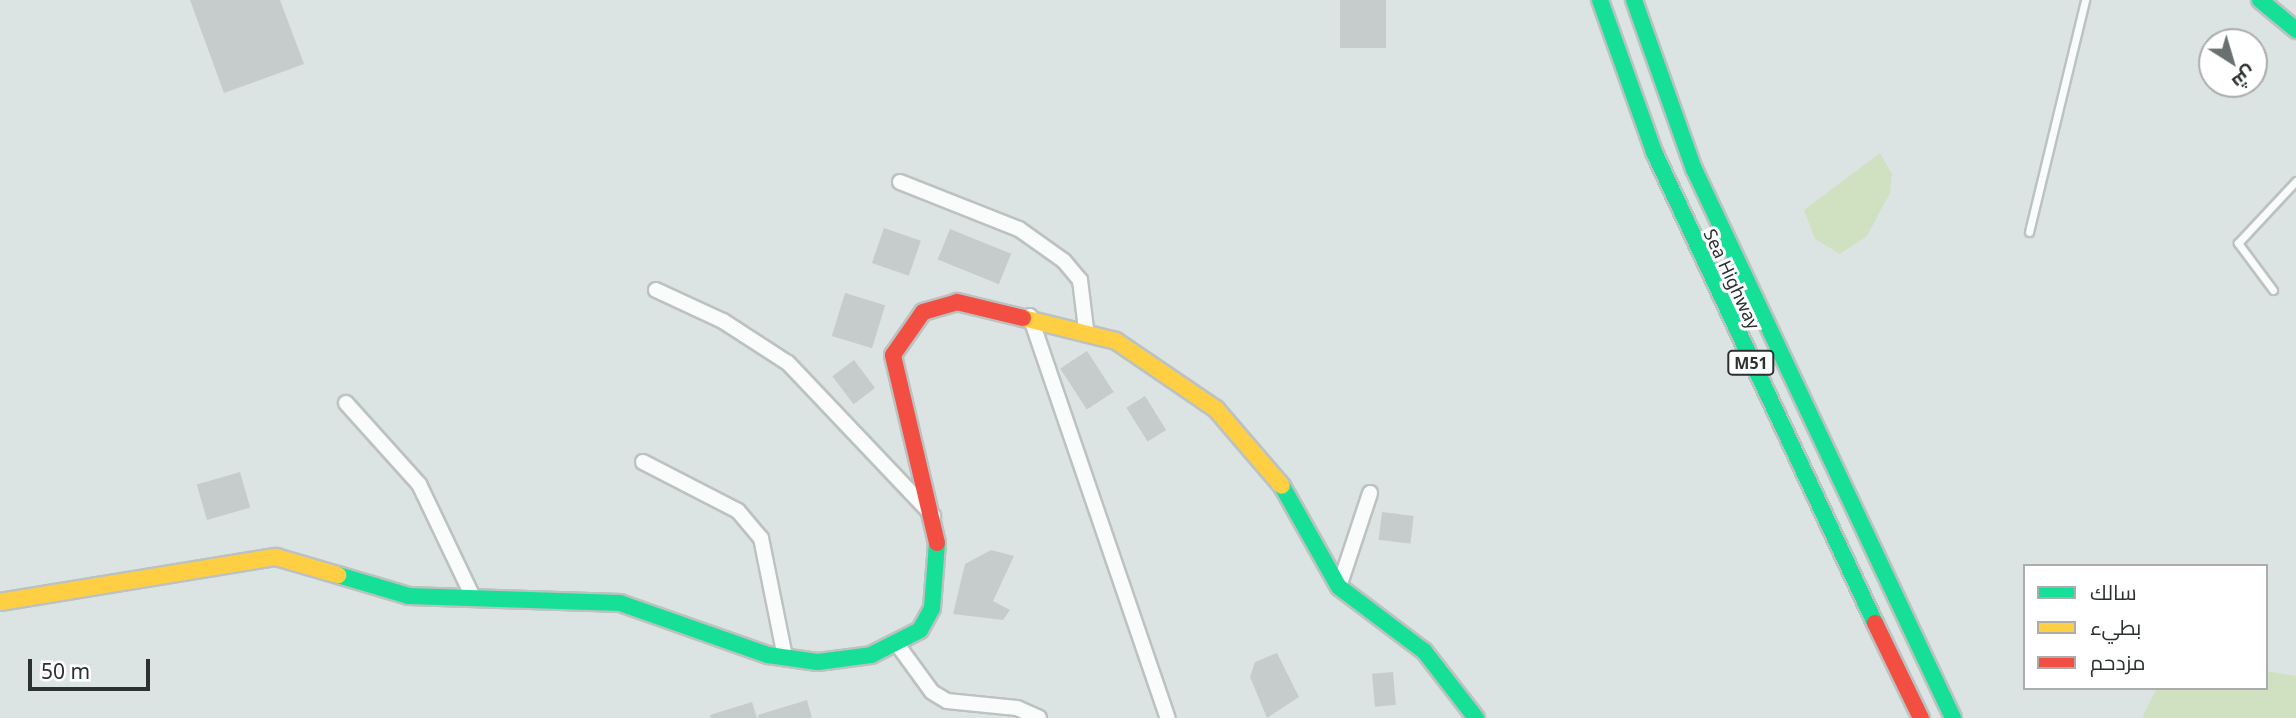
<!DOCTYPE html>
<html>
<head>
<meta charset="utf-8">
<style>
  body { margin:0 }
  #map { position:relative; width:2296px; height:718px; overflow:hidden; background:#dce4e3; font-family:"Noto Sans",Cairo,sans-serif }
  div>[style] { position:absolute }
  .green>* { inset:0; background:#cfe1c1 }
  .building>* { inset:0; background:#c6cccc; transform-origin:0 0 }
  .roads { filter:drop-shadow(2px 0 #bcc2c1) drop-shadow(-2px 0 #bcc2c1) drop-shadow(0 2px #bcc2c1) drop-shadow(0 -2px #bcc2c1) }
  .lane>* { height:7px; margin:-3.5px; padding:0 3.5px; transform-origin:3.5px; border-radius:3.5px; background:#fafbfb }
  .street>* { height:14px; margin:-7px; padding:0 7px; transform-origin:7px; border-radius:7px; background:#fafbfb }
  .fast>* { height:16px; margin:-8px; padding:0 8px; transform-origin:8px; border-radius:8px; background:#16e098 }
  .slow>* { height:16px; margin:-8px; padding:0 8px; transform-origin:8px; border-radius:8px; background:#ffcf43 }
  .jam>* { height:16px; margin:-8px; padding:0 8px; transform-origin:8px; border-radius:8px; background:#f24e42 }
  span { translate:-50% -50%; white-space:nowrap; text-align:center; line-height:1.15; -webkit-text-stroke:6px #fff; paint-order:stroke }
  .shield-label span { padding:2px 5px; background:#fff; border:2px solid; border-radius:5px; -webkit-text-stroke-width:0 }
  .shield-label { font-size:16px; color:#2b3130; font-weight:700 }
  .street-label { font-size:18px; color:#2b3130 }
  .legend { position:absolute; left:2023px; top:564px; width:245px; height:126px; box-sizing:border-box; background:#fff; border:2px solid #aaadac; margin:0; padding:9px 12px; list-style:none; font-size:21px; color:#2b3130 }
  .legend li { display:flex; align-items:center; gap:14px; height:35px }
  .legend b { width:35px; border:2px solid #aaadac }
  .north { position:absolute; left:2198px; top:28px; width:70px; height:70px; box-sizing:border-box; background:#fff; border:2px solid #aaadac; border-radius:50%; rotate:143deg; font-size:19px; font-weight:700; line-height:28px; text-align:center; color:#2b3130 }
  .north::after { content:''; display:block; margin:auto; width:24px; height:32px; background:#69706f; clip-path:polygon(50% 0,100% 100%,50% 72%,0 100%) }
  .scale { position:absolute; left:28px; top:659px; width:122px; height:32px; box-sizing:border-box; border:4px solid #2b3130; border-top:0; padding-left:9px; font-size:21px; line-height:24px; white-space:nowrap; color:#2b3130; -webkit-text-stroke:5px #fff; paint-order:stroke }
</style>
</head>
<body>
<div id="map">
  <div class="green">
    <i style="clip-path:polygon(1880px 153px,1892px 174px,1890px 193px,1867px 236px,1840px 254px,1815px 239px,1804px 210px)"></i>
    <i style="clip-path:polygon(2266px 671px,2296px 676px,2296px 718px,2142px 718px,2157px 688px,2266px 688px)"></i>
  </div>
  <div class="building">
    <i style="clip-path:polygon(190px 0,280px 0,304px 64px,224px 93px)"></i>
    <i style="left:1340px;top:0;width:46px;height:48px"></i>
    <i style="left:884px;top:228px;width:39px;height:37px;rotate:19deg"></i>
    <i style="left:950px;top:229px;width:66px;height:33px;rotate:22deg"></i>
    <i style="left:845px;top:293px;width:42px;height:45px;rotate:17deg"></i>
    <i style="left:1087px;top:351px;width:49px;height:32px;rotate:57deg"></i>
    <i style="left:854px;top:360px;width:35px;height:27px;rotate:53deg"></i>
    <i style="left:1145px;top:396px;width:40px;height:22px;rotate:58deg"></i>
    <i style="left:240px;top:472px;width:37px;height:45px;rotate:74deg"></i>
    <i style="left:1382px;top:512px;width:32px;height:28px;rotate:7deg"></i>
    <i style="clip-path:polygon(991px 550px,1014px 556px,993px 601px,1010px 610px,1003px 620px,953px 614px,965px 564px)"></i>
    <i style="clip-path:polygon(1277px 653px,1299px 697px,1267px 718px,1250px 677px,1255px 662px)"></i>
    <i style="left:1393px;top:672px;width:33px;height:21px;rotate:85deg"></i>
    <i style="clip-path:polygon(807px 700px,812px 718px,759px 718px,758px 715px)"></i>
    <i style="clip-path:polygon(752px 702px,757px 718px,711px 718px,710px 715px)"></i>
  </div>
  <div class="roads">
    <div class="lane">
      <i style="left:2029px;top:232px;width:239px;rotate:-76.4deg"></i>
      <i style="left:2273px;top:290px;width:59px;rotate:-126.7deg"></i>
      <i style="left:2238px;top:243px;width:85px;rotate:-46.9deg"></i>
    </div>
    <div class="street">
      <i style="left:900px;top:182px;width:128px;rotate:21.6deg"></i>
      <i style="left:1019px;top:229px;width:55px;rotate:35.4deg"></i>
      <i style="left:1064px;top:261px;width:25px;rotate:50deg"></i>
      <i style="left:1080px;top:280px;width:49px;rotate:83deg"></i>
      <i style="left:656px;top:290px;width:74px;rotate:24.8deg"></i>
      <i style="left:723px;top:321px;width:77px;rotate:32.9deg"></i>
      <i style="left:788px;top:363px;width:211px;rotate:46.5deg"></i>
      <i style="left:1030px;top:316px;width:425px;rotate:71.1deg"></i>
      <i style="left:346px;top:403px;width:109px;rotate:48deg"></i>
      <i style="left:419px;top:484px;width:123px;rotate:64.5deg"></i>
      <i style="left:643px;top:462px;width:107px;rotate:27.3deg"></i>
      <i style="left:738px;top:511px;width:35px;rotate:50deg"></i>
      <i style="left:761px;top:538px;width:121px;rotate:78.6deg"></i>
      <i style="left:1339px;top:587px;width:99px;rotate:-71.7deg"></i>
      <i style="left:897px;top:644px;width:59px;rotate:53.9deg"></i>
      <i style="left:932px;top:692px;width:17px;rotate:31deg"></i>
      <i style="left:947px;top:701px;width:70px;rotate:5.7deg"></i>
      <i style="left:1017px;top:708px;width:24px;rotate:24deg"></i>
    </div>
    <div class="fast">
      <i style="left:1600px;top:0;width:161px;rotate:70.4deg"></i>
      <i style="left:1654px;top:152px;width:520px;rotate:64.86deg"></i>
      <i style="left:1634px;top:0;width:179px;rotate:70.5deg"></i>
      <i style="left:1694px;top:169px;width:607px;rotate:64.74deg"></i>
      <i style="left:2260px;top:0;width:47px;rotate:39.8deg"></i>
      <i style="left:1282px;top:486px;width:116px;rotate:60.6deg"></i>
      <i style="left:1339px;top:587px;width:106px;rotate:37deg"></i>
      <i style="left:1424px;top:651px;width:85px;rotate:52.2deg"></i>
      <i style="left:338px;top:575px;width:74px;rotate:16.5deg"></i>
      <i style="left:409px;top:596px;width:211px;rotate:1.9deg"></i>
      <i style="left:620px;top:603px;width:157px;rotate:19.4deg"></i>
      <i style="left:768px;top:655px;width:50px;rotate:8deg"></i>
      <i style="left:818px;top:662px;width:53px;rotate:-7.5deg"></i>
      <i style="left:871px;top:655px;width:55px;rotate:-27deg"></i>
      <i style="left:920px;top:630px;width:25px;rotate:-61deg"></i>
      <i style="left:932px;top:608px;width:65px;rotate:-85.6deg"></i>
    </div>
    <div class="slow">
      <i style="left:1023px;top:318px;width:96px;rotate:13.9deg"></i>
      <i style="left:1116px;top:341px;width:121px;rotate:34.2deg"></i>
      <i style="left:1216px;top:409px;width:101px;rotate:49.4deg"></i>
      <i style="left:0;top:602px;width:280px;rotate:-9.3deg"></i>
      <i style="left:276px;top:557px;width:65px;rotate:16.2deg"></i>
    </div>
    <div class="jam">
      <i style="left:937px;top:543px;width:193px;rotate:-103.2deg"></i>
      <i style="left:893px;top:355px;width:52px;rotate:-55.1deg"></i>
      <i style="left:923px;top:312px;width:35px;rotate:-16deg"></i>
      <i style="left:957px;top:302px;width:68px;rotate:13.6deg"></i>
      <i style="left:1875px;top:623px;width:106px;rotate:64.2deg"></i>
    </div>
  </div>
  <div class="shield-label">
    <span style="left:1751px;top:363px">M51</span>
  </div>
  <div class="street-label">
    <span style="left:1732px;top:279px;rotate:65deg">Sea Highway</span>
  </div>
  <ul class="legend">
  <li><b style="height:9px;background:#16e098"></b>سالك</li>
  <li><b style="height:9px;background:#ffcf43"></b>بطيء</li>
  <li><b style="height:9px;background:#f24e42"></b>مزدحم</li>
  </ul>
  <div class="north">ش</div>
  <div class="scale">50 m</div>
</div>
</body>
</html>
